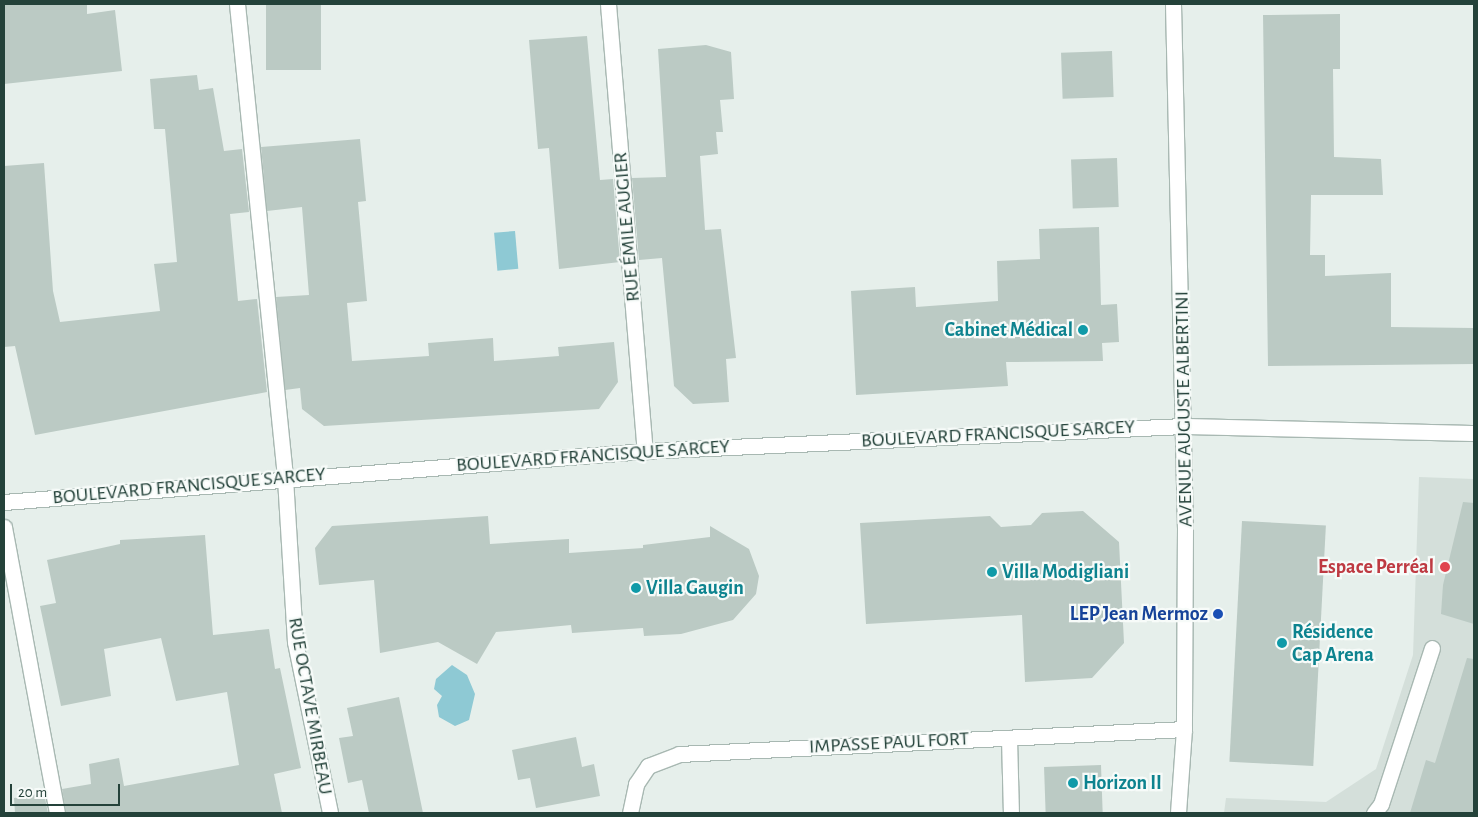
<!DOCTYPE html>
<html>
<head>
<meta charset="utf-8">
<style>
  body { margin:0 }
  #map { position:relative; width:1478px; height:817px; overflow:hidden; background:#e6efeb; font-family:"Alegreya Sans",sans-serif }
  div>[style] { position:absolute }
  .built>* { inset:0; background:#d4dfda }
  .water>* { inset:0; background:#8ec9d4; transform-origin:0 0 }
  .building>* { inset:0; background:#bbcac4; transform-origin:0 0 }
  .roads { filter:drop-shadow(1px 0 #a8b8b2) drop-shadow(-1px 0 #a8b8b2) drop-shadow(0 1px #a8b8b2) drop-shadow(0 -1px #a8b8b2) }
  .service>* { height:15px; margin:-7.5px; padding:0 7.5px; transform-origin:7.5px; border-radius:7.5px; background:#fff }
  .minor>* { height:15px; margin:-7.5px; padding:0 7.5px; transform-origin:7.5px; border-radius:7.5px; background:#fff }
  .tertiary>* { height:15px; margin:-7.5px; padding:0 7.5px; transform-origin:7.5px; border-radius:7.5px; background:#fff }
  .dots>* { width:14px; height:14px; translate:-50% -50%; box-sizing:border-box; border:2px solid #f7fbf9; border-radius:50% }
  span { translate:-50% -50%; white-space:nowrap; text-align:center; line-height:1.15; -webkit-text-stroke:4.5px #f7fbf9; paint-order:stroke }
  .street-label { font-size:20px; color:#24423a }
  .culture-label { font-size:20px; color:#0d838f; font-weight:700 }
  .right { translate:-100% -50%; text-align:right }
  .left { translate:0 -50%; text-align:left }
  .health-label { font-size:20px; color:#be3a42; font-weight:700 }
  .transit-label { font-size:20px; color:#164399; font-weight:700 }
  .frame { position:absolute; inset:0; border:5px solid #24423a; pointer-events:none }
  .scale { position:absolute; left:10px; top:784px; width:110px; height:22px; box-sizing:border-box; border:2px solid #24423a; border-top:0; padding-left:6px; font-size:15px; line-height:18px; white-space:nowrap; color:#24423a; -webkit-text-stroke:4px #f7fbf9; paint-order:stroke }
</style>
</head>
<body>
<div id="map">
  <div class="built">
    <i style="clip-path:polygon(1419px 477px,1474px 479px,1474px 813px,1224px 813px,1226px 798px,1326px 802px,1376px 769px,1413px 655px)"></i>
  </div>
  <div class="water">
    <i style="left:515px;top:231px;width:38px;height:21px;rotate:85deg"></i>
    <i style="clip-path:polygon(452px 665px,467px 675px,475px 694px,469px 720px,455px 726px,439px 717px,437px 705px,442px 696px,434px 689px,436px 679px)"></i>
  </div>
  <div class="building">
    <i style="clip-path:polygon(4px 4px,87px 5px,87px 14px,115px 10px,122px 71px,4px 84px)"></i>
    <i style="left:266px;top:4px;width:55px;height:66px"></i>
    <i style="clip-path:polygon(1340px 14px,1340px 69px,1333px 69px,1334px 157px,1381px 159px,1383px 195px,1311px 195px,1310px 255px,1325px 255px,1325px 276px,1391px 273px,1391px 327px,1474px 328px,1474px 364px,1268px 366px,1263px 15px)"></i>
    <i style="clip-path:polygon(587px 36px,600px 180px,613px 179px,620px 262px,559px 269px,549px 148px,538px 149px,529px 40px)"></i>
    <i style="clip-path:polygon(706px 45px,731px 52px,734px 99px,720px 100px,723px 132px,716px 132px,718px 154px,700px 156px,705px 230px,721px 229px,736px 358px,726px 359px,729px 402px,693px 404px,674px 386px,662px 258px,639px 260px,632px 178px,666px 177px,658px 49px)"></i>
    <i style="left:1112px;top:51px;width:46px;height:51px;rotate:88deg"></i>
    <i style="clip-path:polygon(197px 75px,199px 90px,213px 88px,224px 151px,242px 149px,249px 212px,230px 214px,238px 301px,257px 299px,267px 392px,35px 435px,15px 346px,4px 347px,4px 166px,44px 163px,53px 291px,60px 322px,160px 311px,154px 264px,177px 262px,165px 129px,154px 129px,150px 79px)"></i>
    <i style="clip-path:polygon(360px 139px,366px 201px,358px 202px,367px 301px,347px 303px,352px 361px,429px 356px,428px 343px,493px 338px,494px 361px,559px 356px,558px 347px,614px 342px,618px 382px,599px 409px,324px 426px,302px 409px,300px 388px,285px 390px,276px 297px,309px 295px,302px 207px,267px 211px,261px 147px)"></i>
    <i style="left:1117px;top:158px;width:49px;height:46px;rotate:88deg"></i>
    <i style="clip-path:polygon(1099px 227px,1101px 305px,1117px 304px,1119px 342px,1102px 343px,1103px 361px,1006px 362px,1008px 386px,856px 395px,851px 291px,915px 287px,916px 307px,998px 301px,997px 261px,1040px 259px,1039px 229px)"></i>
    <i style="clip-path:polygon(1463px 502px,1474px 503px,1474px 624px,1441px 614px,1443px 585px)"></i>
    <i style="clip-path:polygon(1083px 511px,1119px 542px,1124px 643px,1092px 678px,1025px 682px,1022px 615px,866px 624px,860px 523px,990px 516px,1001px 527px,1031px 525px,1042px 513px)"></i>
    <i style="clip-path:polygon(488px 516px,490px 544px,569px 539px,569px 553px,643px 548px,643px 545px,710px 537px,710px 526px,749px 549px,759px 576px,756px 594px,733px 620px,681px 634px,644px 636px,643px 628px,572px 633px,571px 625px,496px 632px,477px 664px,438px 642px,380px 653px,374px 580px,319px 585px,315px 548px,332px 526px)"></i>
    <i style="left:1242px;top:521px;width:84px;height:241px;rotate:3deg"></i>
    <i style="clip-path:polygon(205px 535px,213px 635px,269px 629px,275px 669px,280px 668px,301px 768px,274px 774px,282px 813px,66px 813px,62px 789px,91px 784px,89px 764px,119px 758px,124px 786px,239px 765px,227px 692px,176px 701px,161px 638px,104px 649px,111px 696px,61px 706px,40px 606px,56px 603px,47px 560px,120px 544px,120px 540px)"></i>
    <i style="clip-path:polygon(1467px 658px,1474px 659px,1474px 813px,1410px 813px,1426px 760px,1435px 763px)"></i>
    <i style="clip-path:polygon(399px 697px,423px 813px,369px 813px,362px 780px,348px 783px,339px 738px,353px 736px,347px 708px)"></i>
    <i style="clip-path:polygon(576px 737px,582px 767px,594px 764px,600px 796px,536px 808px,530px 778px,518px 780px,512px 750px)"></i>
    <i style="left:1101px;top:765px;width:48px;height:57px;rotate:88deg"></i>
    <i style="clip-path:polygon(44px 793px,48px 813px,15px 813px,14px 798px)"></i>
  </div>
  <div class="roads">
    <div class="service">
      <i style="left:1374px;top:813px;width:11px;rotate:-52deg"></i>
      <i style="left:1381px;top:804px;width:164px;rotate:-71.9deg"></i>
    </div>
    <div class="minor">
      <i style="left:237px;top:4px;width:476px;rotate:84.2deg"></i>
      <i style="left:285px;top:478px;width:164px;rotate:86.5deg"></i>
      <i style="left:295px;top:642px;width:175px;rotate:78.4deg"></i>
      <i style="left:608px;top:4px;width:449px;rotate:85.3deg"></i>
      <i style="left:4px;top:502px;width:643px;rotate:-4.55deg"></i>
      <i style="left:645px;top:451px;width:540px;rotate:-2.66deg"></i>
      <i style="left:4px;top:527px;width:291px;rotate:79.5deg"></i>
      <i style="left:1009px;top:738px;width:75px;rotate:88.5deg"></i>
      <i style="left:630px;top:813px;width:30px;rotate:-78deg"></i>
      <i style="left:636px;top:784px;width:22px;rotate:-56deg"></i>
      <i style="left:648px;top:766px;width:33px;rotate:-21deg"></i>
      <i style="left:679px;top:754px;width:506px;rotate:-2.83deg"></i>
    </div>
    <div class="tertiary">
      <i style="left:1173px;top:4px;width:524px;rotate:88.69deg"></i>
      <i style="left:1185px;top:528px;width:201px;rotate:90.3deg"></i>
      <i style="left:1184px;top:729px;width:84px;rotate:94.1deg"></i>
      <i style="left:1184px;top:426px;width:290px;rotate:1.4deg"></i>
    </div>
  </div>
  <div class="dots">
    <i style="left:1083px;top:330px;background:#0f9aa8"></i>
    <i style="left:1445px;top:567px;background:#e0444e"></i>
    <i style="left:992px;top:572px;background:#0f9aa8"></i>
    <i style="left:636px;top:588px;background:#0f9aa8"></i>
    <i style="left:1218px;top:614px;background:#1a4fb4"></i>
    <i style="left:1282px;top:643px;background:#0f9aa8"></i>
    <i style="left:1073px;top:783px;background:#0f9aa8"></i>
  </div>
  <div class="street-label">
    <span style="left:627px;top:227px;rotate:-95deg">RUE ÉMILE AUGIER</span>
    <span style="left:1184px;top:409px;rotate:-91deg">AVENUE AUGUSTE ALBERTINI</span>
    <span style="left:998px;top:434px;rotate:-3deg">BOULEVARD FRANCISQUE SARCEY</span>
    <span style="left:593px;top:456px;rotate:-4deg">BOULEVARD FRANCISQUE SARCEY</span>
    <span style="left:189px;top:486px;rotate:-5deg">BOULEVARD FRANCISQUE SARCEY</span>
    <span style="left:310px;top:706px;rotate:80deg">RUE OCTAVE MIRBEAU</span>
    <span style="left:889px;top:743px;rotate:-3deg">IMPASSE PAUL FORT</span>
  </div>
  <div class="culture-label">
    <span class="right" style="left:1073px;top:330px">Cabinet Médical</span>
    <span class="left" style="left:1002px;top:572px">Villa Modigliani</span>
    <span class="left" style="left:646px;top:588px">Villa Gaugin</span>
    <span class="left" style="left:1292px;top:644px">Résidence<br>Cap Arena</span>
    <span class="left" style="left:1083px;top:783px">Horizon II</span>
  </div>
  <div class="health-label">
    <span class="right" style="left:1434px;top:567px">Espace Perréal</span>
  </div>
  <div class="transit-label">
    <span class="right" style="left:1208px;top:614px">LEP Jean Mermoz</span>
  </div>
  <div class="frame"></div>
  <div class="scale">20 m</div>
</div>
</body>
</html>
